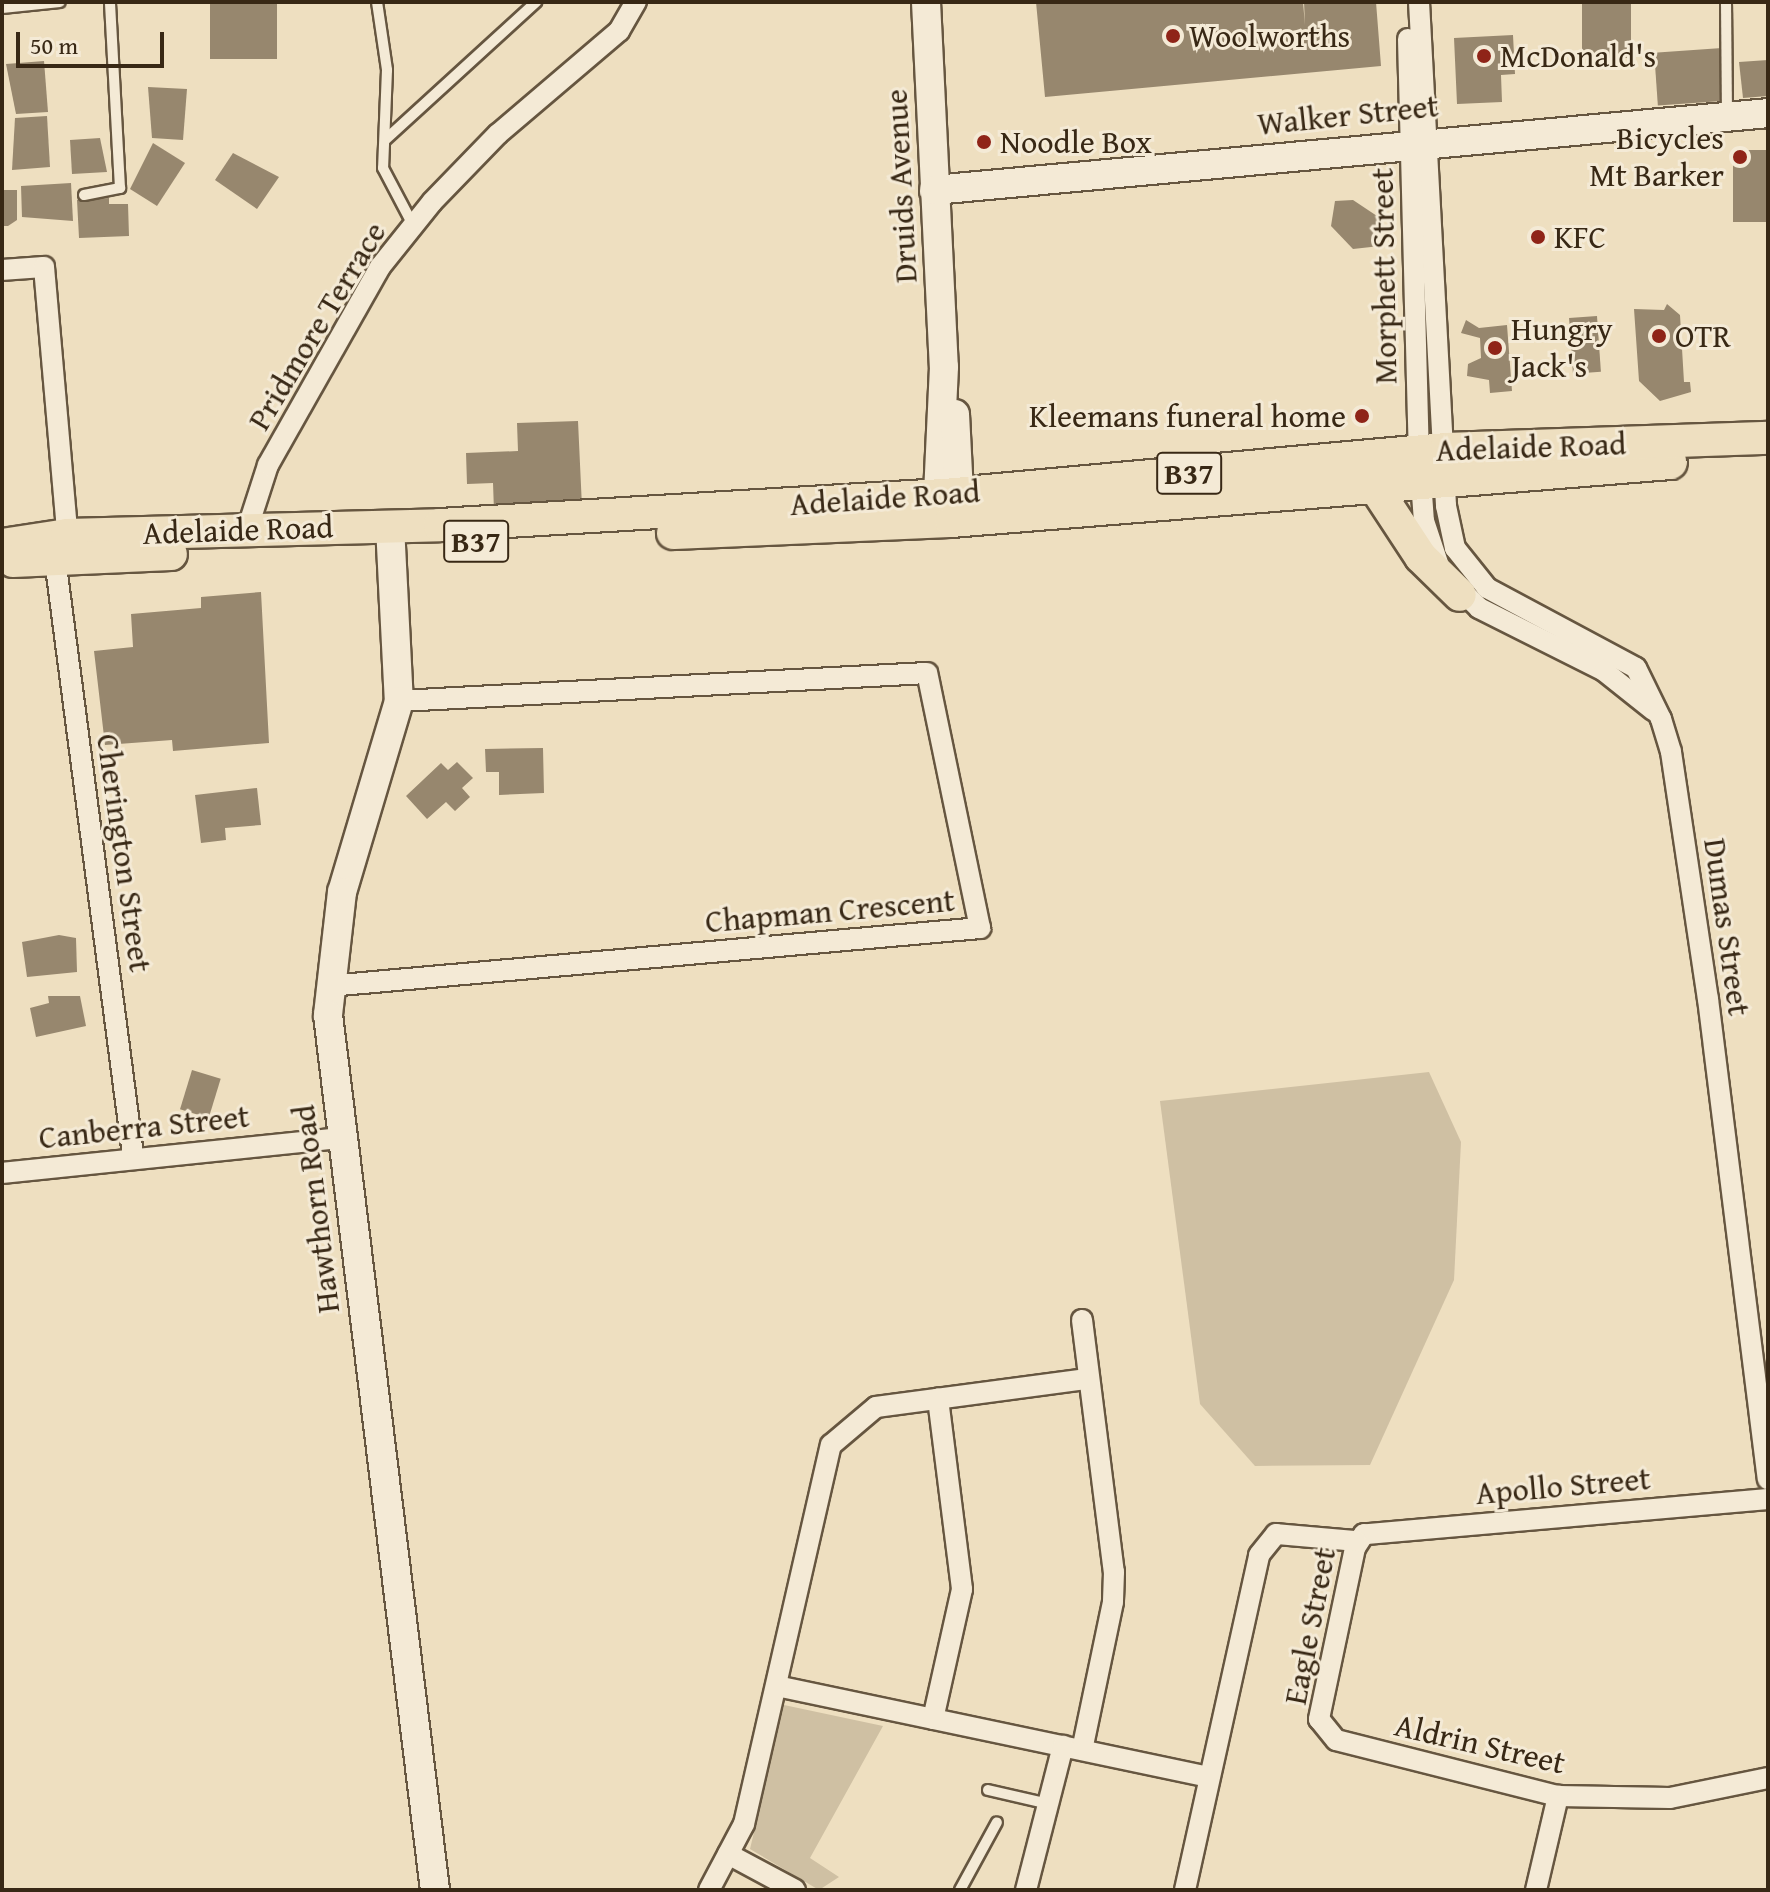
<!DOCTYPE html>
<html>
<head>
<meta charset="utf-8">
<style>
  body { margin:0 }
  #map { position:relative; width:1770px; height:1892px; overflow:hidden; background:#eedfc0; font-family:"Gentium Book Plus",serif }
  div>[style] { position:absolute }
  .green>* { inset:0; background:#cfc0a3 }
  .building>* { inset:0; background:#97876e; transform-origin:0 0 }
  .roads { filter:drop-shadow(2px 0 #665640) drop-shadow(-2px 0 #665640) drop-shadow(0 2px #665640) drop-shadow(0 -2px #665640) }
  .lane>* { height:10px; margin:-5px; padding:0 5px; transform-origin:5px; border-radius:5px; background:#f4ead6 }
  .street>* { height:20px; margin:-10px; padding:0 10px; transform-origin:10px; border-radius:10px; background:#f4ead6 }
  .secondary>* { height:28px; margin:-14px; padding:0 14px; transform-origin:14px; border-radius:14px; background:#f4ead6 }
  .primary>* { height:32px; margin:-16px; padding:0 16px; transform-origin:16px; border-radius:16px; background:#eedfc0 }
  .dots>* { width:22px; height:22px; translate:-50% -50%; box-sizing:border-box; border:4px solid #f4ead6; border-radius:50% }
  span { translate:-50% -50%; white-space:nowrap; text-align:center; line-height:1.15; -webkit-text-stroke:6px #f4ead6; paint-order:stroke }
  .shield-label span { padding:2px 6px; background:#f4ead6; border:2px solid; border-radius:6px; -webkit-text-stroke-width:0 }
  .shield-label { font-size:30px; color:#382815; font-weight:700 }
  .poi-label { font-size:32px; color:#382815 }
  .left { translate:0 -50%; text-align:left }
  .right { translate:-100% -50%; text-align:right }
  .street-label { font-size:32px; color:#382815 }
  .frame { position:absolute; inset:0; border:4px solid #382815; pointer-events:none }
  .scale { position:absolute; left:16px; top:32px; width:148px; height:36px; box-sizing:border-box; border:4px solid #382815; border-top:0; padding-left:10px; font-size:24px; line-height:28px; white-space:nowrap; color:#382815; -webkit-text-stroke:6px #f4ead6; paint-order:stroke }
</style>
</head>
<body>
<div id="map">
  <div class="green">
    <i style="clip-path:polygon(1429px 1072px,1461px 1142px,1454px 1280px,1370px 1465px,1255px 1466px,1200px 1404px,1160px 1101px)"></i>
    <i style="clip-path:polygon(784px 1705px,883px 1726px,810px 1858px,839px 1877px,819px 1890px,750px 1849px)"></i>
  </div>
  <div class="building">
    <i style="left:210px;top:2px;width:67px;height:57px"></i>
    <i style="clip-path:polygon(1036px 2px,1303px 2px,1305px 25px,1304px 2px,1376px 2px,1381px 66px,1045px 97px)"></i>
    <i style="left:1582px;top:2px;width:49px;height:56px"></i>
    <i style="clip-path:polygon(1513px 35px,1515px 74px,1501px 75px,1502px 102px,1457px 104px,1454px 38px)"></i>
    <i style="left:1722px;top:48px;width:53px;height:68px;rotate:86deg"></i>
    <i style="clip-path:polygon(1768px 60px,1768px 96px,1743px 98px,1739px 62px)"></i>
    <i style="clip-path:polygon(44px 61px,48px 112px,16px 114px,6px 64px)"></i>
    <i style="clip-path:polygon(148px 87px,187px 89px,183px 140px,152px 138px)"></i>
    <i style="clip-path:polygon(47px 116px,50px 167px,12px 170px,15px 118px)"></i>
    <i style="clip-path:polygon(100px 138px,107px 172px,72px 174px,70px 140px)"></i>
    <i style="clip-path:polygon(153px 143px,185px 163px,157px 206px,130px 189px)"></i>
    <i style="left:1768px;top:150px;width:72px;height:35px;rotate:90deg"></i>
    <i style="clip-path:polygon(233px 153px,279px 177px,257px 209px,215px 180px)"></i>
    <i style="clip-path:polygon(71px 183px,73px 221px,22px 217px,21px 186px)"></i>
    <i style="clip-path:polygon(2px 190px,17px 190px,17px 220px,8px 226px,2px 226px)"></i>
    <i style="clip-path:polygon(109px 198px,109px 204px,128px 204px,129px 236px,79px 238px,77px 200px)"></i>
    <i style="clip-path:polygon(1353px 200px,1377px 216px,1380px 246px,1353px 249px,1331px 226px,1335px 201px)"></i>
    <i style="clip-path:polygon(1667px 304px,1680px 315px,1684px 382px,1690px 382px,1691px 392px,1660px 401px,1639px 381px,1634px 309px,1664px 310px)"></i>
    <i style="left:1597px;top:316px;width:56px;height:28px;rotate:86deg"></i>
    <i style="clip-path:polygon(1466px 320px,1479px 328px,1507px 325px,1512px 391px,1490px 393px,1489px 380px,1467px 376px,1468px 364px,1481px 358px,1480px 338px,1461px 333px)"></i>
    <i style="clip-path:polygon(578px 421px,582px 507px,494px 511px,493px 483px,467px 484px,466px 453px,518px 451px,517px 423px)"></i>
    <i style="clip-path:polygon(261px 592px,269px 743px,173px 751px,172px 740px,105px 745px,94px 651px,133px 647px,131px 614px,201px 608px,201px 597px)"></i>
    <i style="clip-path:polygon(543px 748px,544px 793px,499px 795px,499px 772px,486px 772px,485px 749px)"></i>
    <i style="clip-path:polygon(457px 762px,473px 778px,462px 788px,470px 797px,455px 811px,446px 802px,427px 819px,406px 796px,441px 763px,448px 770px)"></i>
    <i style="clip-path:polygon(257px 788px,261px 825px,225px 828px,226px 840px,201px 843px,195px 795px)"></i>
    <i style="clip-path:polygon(59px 935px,76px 938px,77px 972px,27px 977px,22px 942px)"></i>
    <i style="clip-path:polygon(48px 996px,80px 996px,86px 1026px,36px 1037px,30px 1008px,49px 1003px)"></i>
    <i style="left:192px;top:1070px;width:30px;height:41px;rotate:17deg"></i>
  </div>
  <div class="roads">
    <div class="lane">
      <i style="left:377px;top:2px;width:69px;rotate:81.6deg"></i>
      <i style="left:387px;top:70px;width:98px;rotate:92.3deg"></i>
      <i style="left:383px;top:168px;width:64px;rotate:62.2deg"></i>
      <i style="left:1726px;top:2px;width:111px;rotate:89.5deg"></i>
      <i style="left:2px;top:8px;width:58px;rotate:-5.9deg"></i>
      <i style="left:385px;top:140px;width:205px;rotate:-42.4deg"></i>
      <i style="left:84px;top:195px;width:37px;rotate:-11deg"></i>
      <i style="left:120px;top:188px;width:186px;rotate:-93.1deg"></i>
      <i style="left:988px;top:1790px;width:63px;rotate:12.9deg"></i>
      <i style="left:960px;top:1890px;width:77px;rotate:-61.4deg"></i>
    </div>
    <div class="street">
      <i style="left:1419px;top:2px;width:505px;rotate:86.93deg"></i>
      <i style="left:1446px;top:506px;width:43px;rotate:77.9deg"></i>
      <i style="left:1455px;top:548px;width:51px;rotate:51.3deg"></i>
      <i style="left:1487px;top:588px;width:169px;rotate:28.2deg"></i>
      <i style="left:1636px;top:668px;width:57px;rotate:63.9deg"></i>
      <i style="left:1661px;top:719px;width:34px;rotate:73deg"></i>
      <i style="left:1671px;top:752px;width:250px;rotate:81.5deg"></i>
      <i style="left:1708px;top:999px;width:484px;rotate:82.9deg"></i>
      <i style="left:1408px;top:39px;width:413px;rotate:88.5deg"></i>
      <i style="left:1419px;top:452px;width:69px;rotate:85.9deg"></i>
      <i style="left:1424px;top:521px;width:51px;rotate:71.6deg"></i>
      <i style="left:1440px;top:569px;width:55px;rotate:45deg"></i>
      <i style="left:1479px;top:608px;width:140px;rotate:26.7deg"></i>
      <i style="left:1604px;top:671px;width:63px;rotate:38.5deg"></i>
      <i style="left:2px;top:270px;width:42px;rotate:-4.1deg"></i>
      <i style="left:44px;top:267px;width:278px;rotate:85deg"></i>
      <i style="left:247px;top:530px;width:68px;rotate:-72.1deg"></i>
      <i style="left:268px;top:465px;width:227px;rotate:-60.5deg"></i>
      <i style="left:380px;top:267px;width:83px;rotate:-51.3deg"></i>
      <i style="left:432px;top:202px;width:95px;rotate:-45.9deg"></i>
      <i style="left:498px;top:134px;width:159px;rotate:-40.4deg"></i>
      <i style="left:619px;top:31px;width:34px;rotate:-60deg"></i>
      <i style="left:55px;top:559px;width:601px;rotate:82.54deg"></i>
      <i style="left:329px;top:986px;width:654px;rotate:-5.09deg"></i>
      <i style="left:980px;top:928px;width:260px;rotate:-101.7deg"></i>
      <i style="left:927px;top:673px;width:529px;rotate:176.96deg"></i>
      <i style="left:2px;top:1173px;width:341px;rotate:-5.9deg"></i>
      <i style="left:1082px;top:1320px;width:254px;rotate:82.8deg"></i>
      <i style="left:1114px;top:1572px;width:30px;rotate:92deg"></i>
      <i style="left:1113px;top:1602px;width:151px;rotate:101.8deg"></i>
      <i style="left:1768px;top:1499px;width:406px;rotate:175deg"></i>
      <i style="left:1364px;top:1534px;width:17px;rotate:123deg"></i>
      <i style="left:1355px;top:1548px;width:175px;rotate:101.9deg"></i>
      <i style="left:1319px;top:1719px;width:27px;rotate:51deg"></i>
      <i style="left:1336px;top:1740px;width:229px;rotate:14.2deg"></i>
      <i style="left:1558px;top:1796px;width:112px;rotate:1deg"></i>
      <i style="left:1670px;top:1798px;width:100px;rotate:-11.5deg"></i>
      <i style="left:777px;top:1686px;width:441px;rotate:11.9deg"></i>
      <i style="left:933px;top:1719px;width:133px;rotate:-77.4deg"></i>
      <i style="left:962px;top:1589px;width:192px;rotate:-97.2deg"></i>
      <i style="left:728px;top:1854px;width:76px;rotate:28.2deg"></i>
      <i style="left:709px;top:1890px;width:75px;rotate:-62.1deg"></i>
      <i style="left:744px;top:1824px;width:389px;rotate:-77.1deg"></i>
      <i style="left:831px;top:1445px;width:59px;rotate:-40.2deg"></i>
      <i style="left:876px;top:1407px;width:213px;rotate:-7.6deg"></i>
      <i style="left:1026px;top:1890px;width:149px;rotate:-75.6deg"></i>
      <i style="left:1185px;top:1890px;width:343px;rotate:-77.5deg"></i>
      <i style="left:1259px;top:1555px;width:27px;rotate:-51deg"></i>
      <i style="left:1276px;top:1534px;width:80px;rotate:5deg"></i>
      <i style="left:1536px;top:1890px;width:97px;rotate:-76.8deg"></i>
    </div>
    <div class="secondary">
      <i style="left:926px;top:2px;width:365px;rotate:87.2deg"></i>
      <i style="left:944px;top:367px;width:128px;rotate:92.7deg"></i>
      <i style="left:938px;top:495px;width:20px;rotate:63deg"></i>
      <i style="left:934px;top:190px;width:838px;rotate:-5.27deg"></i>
      <i style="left:952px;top:516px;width:24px;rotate:-73deg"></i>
      <i style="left:959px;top:493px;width:79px;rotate:-92.9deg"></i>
      <i style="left:390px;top:526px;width:175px;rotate:87.1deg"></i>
      <i style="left:399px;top:701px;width:199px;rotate:106.6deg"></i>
      <i style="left:342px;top:892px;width:124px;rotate:96.5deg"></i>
      <i style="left:328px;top:1015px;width:882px;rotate:83.03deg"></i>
    </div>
    <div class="primary">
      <i style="left:1373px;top:484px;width:87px;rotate:56.7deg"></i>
      <i style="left:1421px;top:557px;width:54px;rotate:44.3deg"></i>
      <i style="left:673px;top:533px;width:278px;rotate:-2.5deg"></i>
      <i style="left:951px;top:521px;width:722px;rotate:-4.61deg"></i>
      <i style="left:2px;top:545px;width:66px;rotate:-8.7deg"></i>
      <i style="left:67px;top:535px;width:373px;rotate:-1.5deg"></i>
      <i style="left:440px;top:525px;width:505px;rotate:-3.41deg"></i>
      <i style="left:944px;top:495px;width:505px;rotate:-5.23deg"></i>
      <i style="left:1447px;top:449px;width:321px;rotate:-2deg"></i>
      <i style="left:13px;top:561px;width:158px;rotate:-2.5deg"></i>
    </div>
  </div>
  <div class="dots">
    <i style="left:1173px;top:36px;background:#8f2418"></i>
    <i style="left:1484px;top:56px;background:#8f2418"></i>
    <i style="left:984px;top:142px;background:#8f2418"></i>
    <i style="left:1740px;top:157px;background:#8f2418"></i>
    <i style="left:1538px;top:237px;background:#8f2418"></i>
    <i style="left:1659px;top:336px;background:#8f2418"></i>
    <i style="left:1495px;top:348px;background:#8f2418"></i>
    <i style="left:1362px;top:416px;background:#8f2418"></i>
  </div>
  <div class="shield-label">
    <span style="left:1189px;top:473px">B37</span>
    <span style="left:476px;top:541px">B37</span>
  </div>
  <div class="poi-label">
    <span class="left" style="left:1189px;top:36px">Woolworths</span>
    <span class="left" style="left:1500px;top:56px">McDonald's</span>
    <span class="right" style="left:1724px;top:157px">Bicycles<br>Mt Barker</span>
    <span class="left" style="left:1000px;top:142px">Noodle Box</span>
    <span class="left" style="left:1554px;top:237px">KFC</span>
    <span class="left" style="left:1511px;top:348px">Hungry<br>Jack's</span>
    <span class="left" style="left:1675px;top:336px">OTR</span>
    <span class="right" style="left:1346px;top:416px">Kleemans funeral home</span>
  </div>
  <div class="street-label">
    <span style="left:1348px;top:115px;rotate:-6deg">Walker Street</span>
    <span style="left:901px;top:186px;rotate:-93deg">Druids Avenue</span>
    <span style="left:1384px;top:276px;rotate:-91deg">Morphett Street</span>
    <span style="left:317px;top:326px;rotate:-59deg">Pridmore Terrace</span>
    <span style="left:1531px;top:447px;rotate:-2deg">Adelaide Road</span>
    <span style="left:885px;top:498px;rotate:-4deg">Adelaide Road</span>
    <span style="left:238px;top:530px;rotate:-2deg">Adelaide Road</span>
    <span style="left:124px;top:853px;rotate:82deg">Cherington Street</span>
    <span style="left:830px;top:911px;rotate:-5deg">Chapman Crescent</span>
    <span style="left:1727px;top:927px;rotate:82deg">Dumas Street</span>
    <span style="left:144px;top:1127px;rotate:-6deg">Canberra Street</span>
    <span style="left:316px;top:1209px;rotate:-97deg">Hawthorn Road</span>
    <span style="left:1563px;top:1486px;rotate:-5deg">Apollo Street</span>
    <span style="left:1310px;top:1626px;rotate:-79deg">Eagle Street</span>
    <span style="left:1480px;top:1744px;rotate:13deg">Aldrin Street</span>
  </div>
  <div class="frame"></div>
  <div class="scale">50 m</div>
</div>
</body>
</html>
